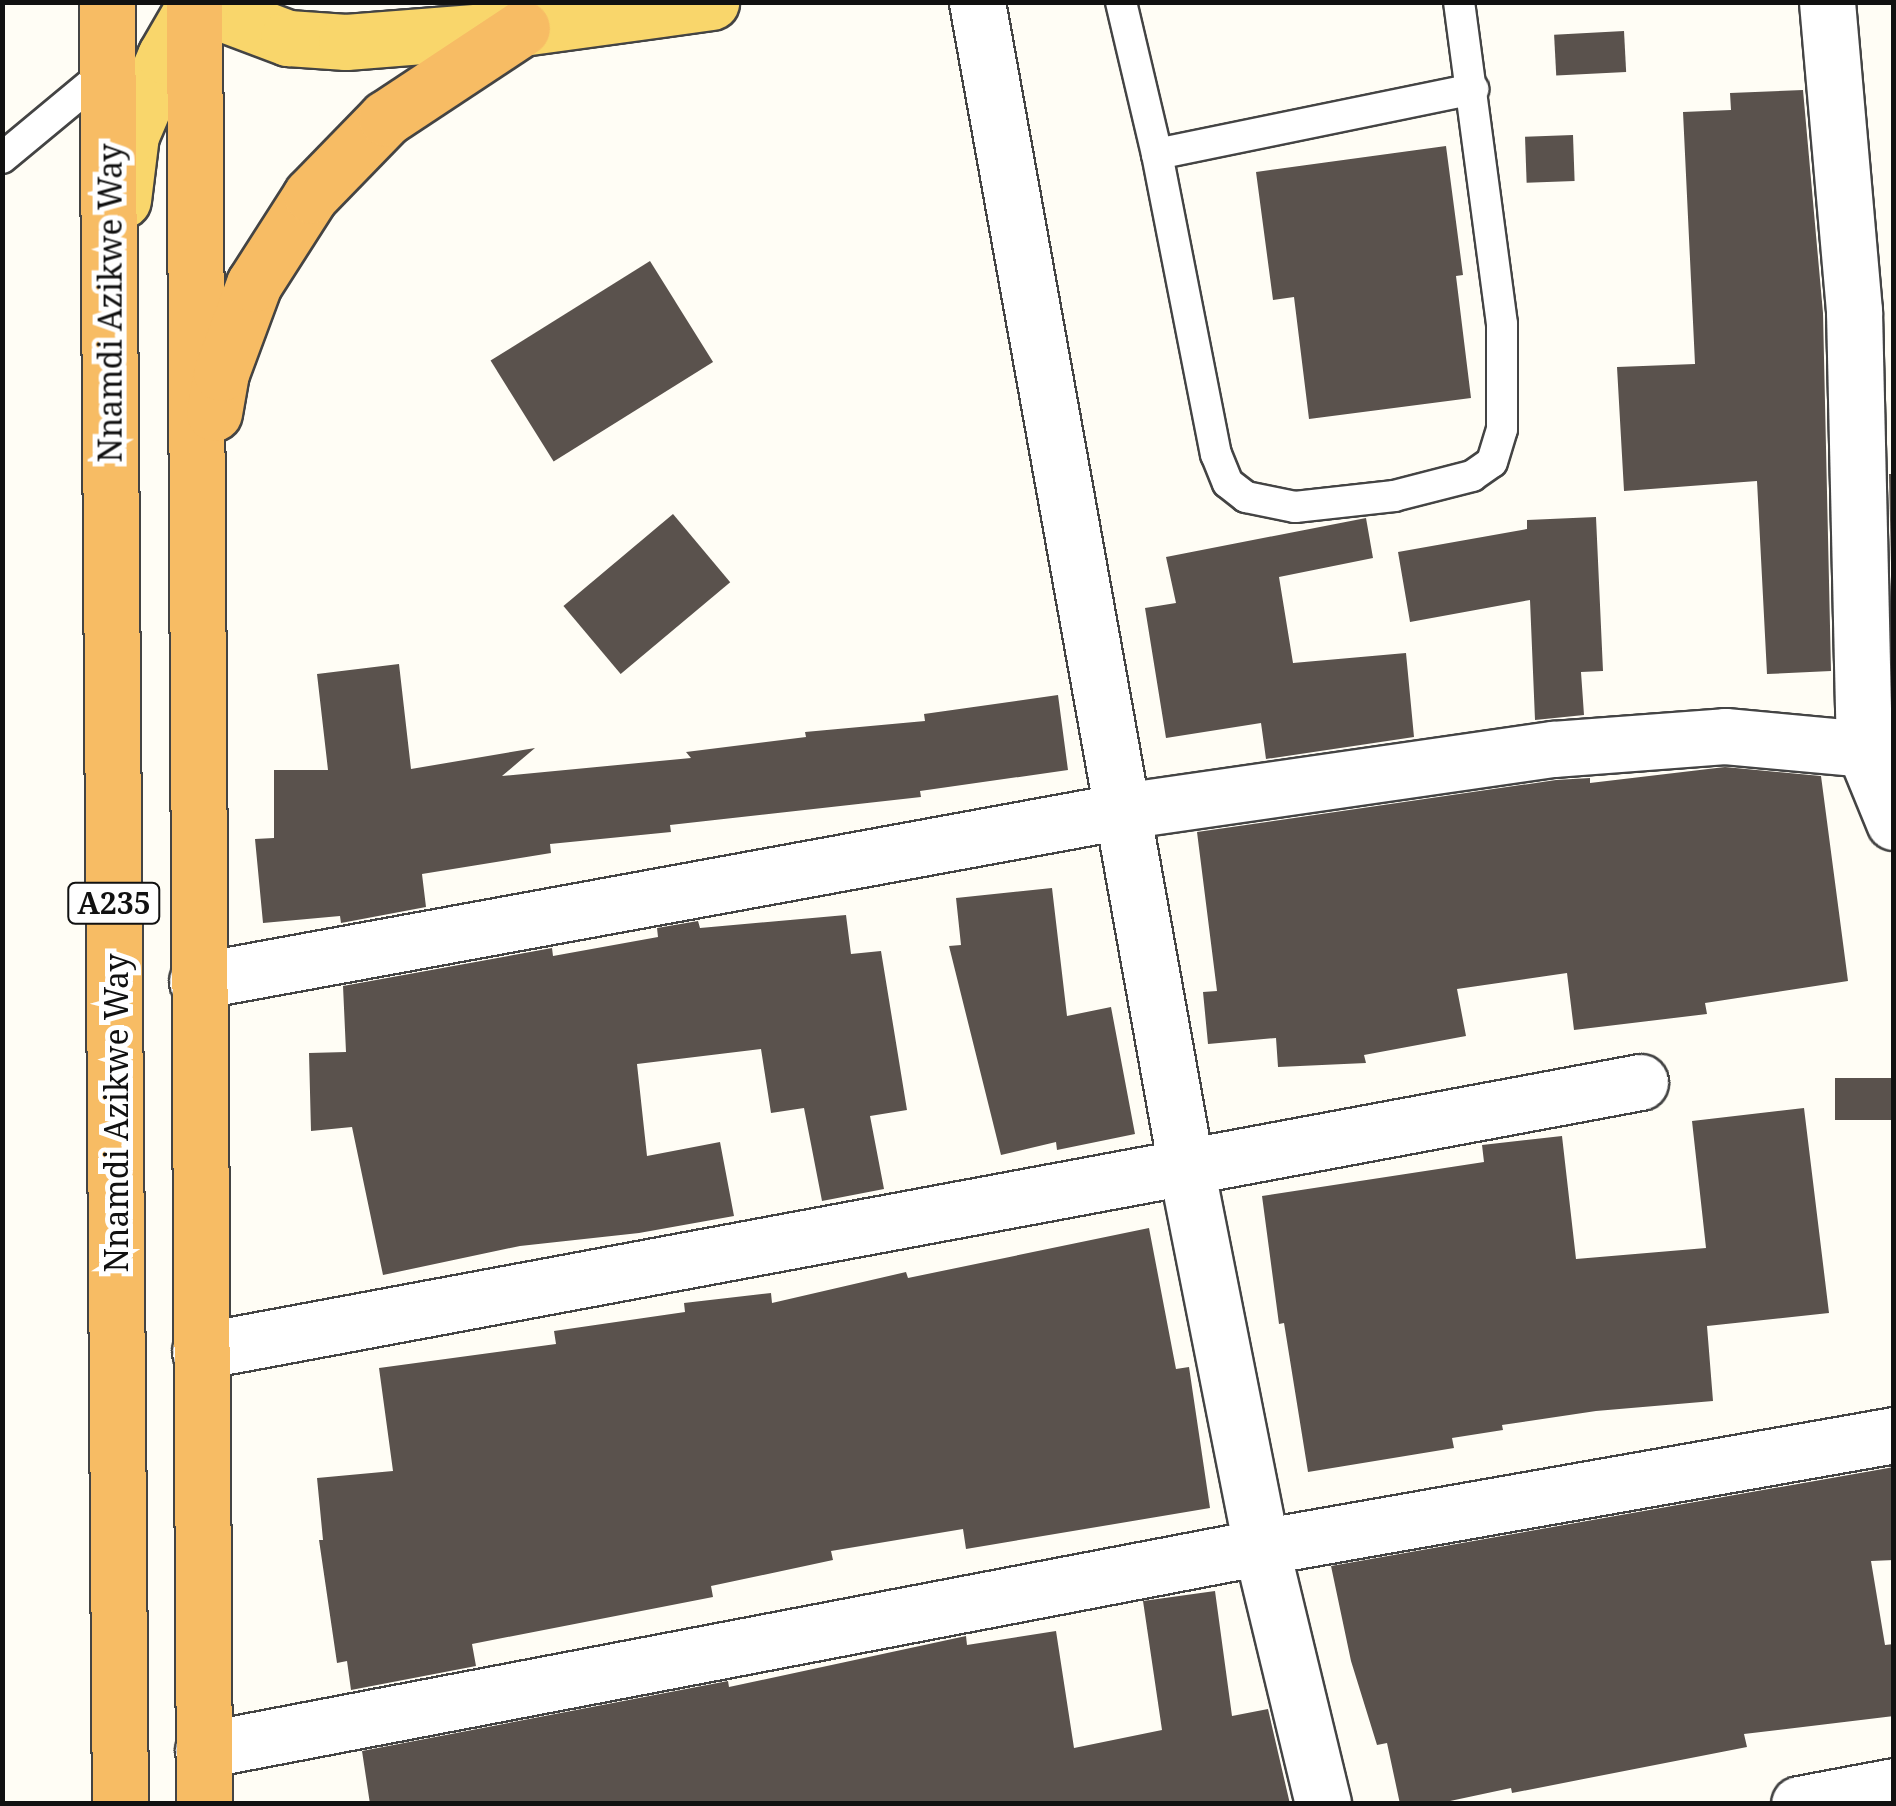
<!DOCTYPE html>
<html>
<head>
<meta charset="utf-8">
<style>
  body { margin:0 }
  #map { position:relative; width:1896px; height:1806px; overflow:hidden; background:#fffdf5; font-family:"Noto Serif",serif }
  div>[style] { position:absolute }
  .building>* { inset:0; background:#5a524d; transform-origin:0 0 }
  .roads { filter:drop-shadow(2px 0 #444) drop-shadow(-2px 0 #444) drop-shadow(0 2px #444) drop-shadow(0 -2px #444) }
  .service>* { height:30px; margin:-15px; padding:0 15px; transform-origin:15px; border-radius:15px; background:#fff }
  .minor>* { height:55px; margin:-27.5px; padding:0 27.5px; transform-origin:27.5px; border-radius:27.5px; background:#fff }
  .primary>* { height:55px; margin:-27.5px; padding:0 27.5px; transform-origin:27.5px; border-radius:27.5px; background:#f9d66b }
  .trunk>* { height:55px; margin:-27.5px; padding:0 27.5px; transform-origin:27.5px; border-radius:27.5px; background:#f7bc64 }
  span { translate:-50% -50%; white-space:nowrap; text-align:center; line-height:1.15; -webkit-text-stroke:10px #fff; paint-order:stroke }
  .shield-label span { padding:2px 8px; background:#fff; border:2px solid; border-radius:8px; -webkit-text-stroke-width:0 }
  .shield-label { font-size:30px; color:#111; font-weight:700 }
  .street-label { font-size:32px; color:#111 }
  .frame { position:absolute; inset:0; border:5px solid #111; pointer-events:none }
</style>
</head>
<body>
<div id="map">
  <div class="building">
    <i style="left:1624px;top:31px;width:41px;height:70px;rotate:87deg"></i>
    <i style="clip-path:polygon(1803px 90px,1823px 313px,1831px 671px,1767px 674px,1757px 481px,1624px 491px,1617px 367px,1695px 364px,1683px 112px,1731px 110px,1730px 93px)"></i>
    <i style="left:1573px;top:135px;width:46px;height:48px;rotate:88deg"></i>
    <i style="clip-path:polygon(1446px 146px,1463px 275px,1456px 276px,1471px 398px,1309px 419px,1294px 297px,1273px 300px,1256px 172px)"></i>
    <i style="left:650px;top:261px;width:119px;height:188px;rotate:58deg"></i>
    <i style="clip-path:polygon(1889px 474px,1894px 474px,1894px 563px,1891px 563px)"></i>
    <i style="left:673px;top:514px;width:89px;height:143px;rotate:50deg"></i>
    <i style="clip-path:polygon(1596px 517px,1603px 671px,1581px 672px,1584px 715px,1535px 720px,1530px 600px,1410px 622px,1398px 552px,1527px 529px,1527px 520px)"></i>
    <i style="clip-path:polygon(1366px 518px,1373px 558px,1279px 577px,1293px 663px,1406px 653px,1414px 737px,1266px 759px,1261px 723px,1166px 738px,1145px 608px,1176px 603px,1166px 557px)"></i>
    <i style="clip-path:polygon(399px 664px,411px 769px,535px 748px,502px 776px,691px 758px,686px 752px,806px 737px,805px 732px,925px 721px,924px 714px,1058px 695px,1068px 770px,920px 791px,921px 797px,670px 825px,671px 832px,550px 844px,551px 853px,422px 874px,426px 907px,341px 923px,340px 916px,263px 923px,255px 839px,274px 838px,274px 770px,328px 770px,317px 674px)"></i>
    <i style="clip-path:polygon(1725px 767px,1821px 776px,1848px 981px,1705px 1003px,1707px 1014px,1574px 1030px,1567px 973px,1457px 989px,1466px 1036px,1364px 1055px,1366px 1063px,1278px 1067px,1276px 1038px,1208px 1044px,1203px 992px,1217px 991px,1197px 832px,1556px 780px,1590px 778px,1590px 783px)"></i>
    <i style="clip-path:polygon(1052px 888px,1067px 1016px,1111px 1007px,1135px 1134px,1057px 1150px,1056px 1142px,1001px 1155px,949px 946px,961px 945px,956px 898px)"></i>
    <i style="clip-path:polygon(846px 915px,851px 954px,881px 951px,907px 1110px,870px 1116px,884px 1189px,822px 1201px,804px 1108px,771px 1113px,761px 1049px,637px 1064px,647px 1156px,720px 1142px,734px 1216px,639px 1233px,520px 1246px,383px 1275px,352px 1127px,311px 1131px,309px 1053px,346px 1052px,343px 986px,552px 948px,553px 956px,658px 937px,657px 928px,698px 921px,700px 928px)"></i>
    <i style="left:1894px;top:1078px;width:42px;height:59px;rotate:90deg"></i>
    <i style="clip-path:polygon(1804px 1108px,1829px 1313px,1707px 1326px,1713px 1401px,1596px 1411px,1502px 1425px,1503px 1430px,1452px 1438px,1454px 1448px,1308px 1472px,1284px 1323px,1279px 1324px,1262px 1196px,1484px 1162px,1482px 1145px,1562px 1136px,1576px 1259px,1706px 1248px,1692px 1121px)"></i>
    <i style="clip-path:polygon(1149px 1228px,1176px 1369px,1189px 1367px,1210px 1508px,966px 1549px,963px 1529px,831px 1551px,833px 1560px,711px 1586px,713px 1597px,472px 1644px,476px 1666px,351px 1690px,347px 1661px,337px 1663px,319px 1540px,323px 1540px,317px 1478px,393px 1471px,379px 1368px,556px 1344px,554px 1331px,685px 1312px,684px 1303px,771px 1293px,772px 1303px,906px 1272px,908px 1278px)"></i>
    <i style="clip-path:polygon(1894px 1467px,1894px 1560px,1871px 1561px,1885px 1645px,1894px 1644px,1894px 1716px,1744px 1734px,1747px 1747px,1512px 1793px,1511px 1788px,1436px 1804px,1400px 1804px,1387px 1743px,1377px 1745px,1351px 1661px,1331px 1566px)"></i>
    <i style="clip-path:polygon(1215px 1591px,1232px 1716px,1268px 1709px,1290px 1804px,370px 1804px,362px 1751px,728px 1681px,729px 1687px,966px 1636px,967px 1645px,1056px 1631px,1074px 1748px,1162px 1730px,1143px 1601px)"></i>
  </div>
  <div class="roads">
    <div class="service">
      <i style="left:1121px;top:2px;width:156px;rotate:76.7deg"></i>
      <i style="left:1157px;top:154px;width:306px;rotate:78.9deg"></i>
      <i style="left:1216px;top:454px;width:31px;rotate:68deg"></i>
      <i style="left:1228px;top:483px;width:23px;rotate:38deg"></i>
      <i style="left:1246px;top:497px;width:50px;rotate:11.5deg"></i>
      <i style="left:1295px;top:507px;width:100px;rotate:-6.3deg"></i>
      <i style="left:1394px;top:496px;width:81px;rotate:-14.4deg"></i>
      <i style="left:1472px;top:476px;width:24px;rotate:-35deg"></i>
      <i style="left:1492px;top:462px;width:34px;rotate:-73deg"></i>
      <i style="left:1502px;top:429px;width:105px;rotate:-90deg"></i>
      <i style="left:1502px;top:324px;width:325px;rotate:-97.6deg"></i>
      <i style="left:1157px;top:154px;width:323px;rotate:-11.6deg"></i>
      <i style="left:2px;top:158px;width:138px;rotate:-39.7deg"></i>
    </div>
    <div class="minor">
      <i style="left:977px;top:2px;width:1184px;rotate:79.83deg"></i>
      <i style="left:1186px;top:1167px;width:387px;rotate:78.8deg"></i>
      <i style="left:1261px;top:1547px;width:264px;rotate:76.4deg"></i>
      <i style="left:1827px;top:2px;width:310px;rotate:85deg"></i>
      <i style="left:1854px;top:311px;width:438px;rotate:88.7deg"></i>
      <i style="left:1864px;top:749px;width:79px;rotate:67.7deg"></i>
      <i style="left:197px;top:981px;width:940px;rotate:-10.41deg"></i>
      <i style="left:1122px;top:811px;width:435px;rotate:-8.2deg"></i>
      <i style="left:1553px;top:749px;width:172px;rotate:-4.3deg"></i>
      <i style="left:1725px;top:736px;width:140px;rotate:5.3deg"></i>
      <i style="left:200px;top:1351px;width:1465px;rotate:-10.58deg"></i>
      <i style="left:203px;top:1750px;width:1077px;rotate:-10.86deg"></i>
      <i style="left:1261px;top:1547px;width:643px;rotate:-10.03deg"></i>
      <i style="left:1799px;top:1804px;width:97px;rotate:-10.7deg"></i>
    </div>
    <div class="primary">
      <i style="left:192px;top:2px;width:103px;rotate:20.6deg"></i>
      <i style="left:288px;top:38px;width:58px;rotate:3.9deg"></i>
      <i style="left:346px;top:42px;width:177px;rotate:-4.5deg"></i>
      <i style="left:522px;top:28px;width:191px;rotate:-7.8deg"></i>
      <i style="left:123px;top:200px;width:65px;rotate:-83deg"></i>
      <i style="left:131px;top:135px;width:86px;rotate:-66.7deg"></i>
      <i style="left:165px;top:56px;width:58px;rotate:-59.9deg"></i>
      <i style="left:194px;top:6px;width:8px;rotate:-30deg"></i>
    </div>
    <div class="trunk">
      <i style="left:107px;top:2px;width:1802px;rotate:89.59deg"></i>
      <i style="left:194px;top:2px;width:1802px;rotate:89.68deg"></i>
      <i style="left:214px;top:413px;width:41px;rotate:-80.1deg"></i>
      <i style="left:221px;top:373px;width:95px;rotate:-69.7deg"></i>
      <i style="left:254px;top:284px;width:106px;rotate:-57.4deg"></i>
      <i style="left:311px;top:195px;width:107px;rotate:-45.8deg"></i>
      <i style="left:386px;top:118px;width:163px;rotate:-33.5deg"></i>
    </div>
  </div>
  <div class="shield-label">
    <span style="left:114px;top:903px">A235</span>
  </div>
  <div class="street-label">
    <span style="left:110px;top:303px;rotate:-90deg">Nnamdi Azikwe Way</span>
    <span style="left:116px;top:1113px;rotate:-90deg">Nnamdi Azikwe Way</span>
  </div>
  <div class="frame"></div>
</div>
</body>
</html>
